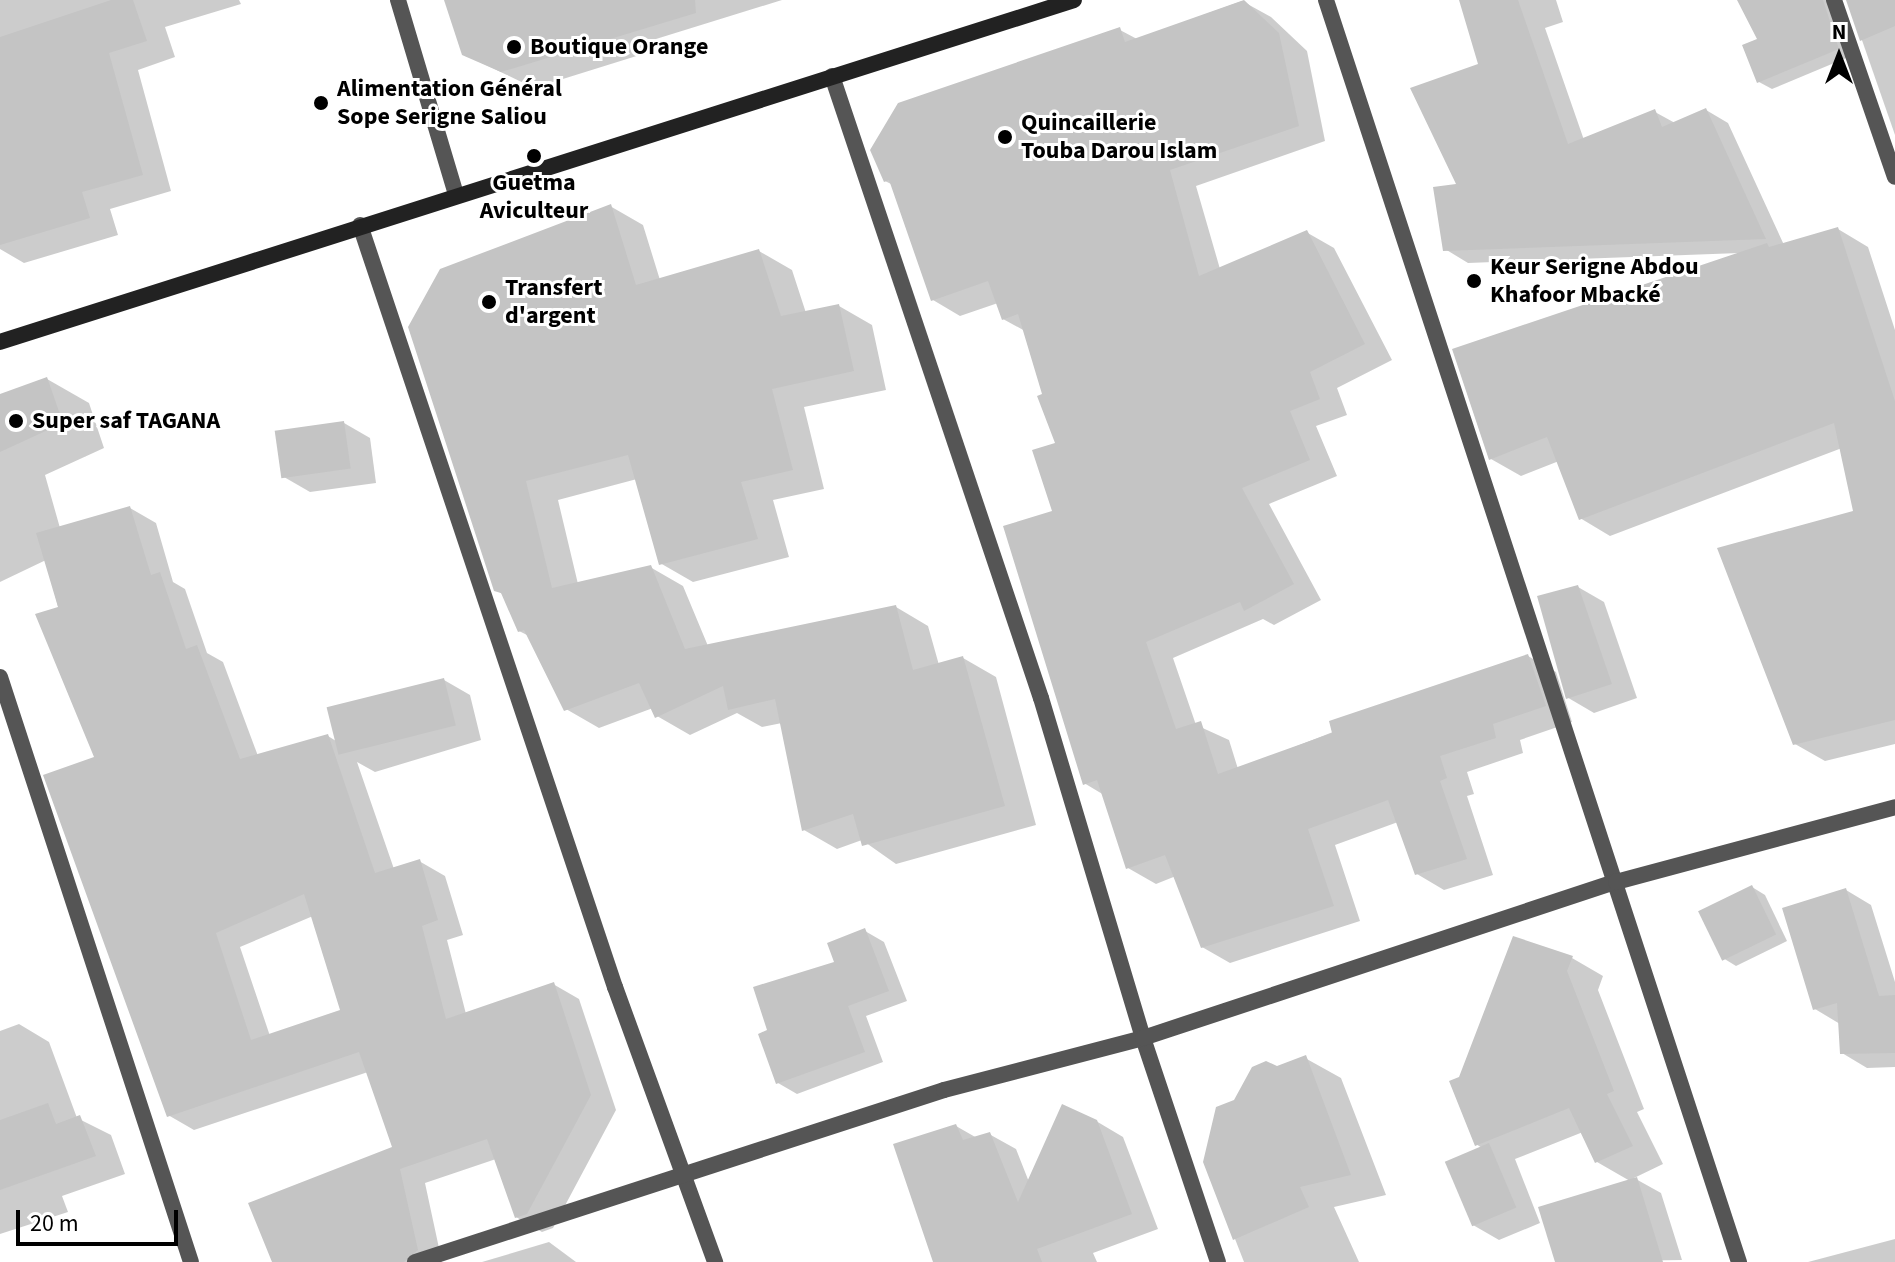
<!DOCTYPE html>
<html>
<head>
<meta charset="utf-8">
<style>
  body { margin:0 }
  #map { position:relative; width:1895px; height:1262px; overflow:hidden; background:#fff; font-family:"Source Sans 3",sans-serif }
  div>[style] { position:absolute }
  .shadow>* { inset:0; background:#0003 }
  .building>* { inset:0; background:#c4c4c4; transform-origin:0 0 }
  .minor>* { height:16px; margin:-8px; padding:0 8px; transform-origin:8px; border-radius:8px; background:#555 }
  .secondary>* { height:16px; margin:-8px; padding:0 8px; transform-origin:8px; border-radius:8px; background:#222 }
  .dots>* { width:22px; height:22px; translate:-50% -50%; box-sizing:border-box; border:4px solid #fff; border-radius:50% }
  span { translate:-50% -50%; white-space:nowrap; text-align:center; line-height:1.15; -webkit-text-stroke:6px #fff; paint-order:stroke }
  .poi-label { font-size:24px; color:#000; font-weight:700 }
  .left { translate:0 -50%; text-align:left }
  .north { position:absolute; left:1799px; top:16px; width:80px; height:80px; -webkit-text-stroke:6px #fff; paint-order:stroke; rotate:0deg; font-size:22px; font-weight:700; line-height:32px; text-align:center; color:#000 }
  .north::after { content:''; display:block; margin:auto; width:28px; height:36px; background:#000; clip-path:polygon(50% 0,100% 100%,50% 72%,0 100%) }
  .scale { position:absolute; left:16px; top:1210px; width:162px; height:36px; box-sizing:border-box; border:4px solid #000; border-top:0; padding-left:10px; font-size:24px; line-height:28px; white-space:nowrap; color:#000; -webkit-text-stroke:6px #fff; paint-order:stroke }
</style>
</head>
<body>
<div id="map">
  <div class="shadow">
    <i style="clip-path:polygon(0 0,239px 0,241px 4px,165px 27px,175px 57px,138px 70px,171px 191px,110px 209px,118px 235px,24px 263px,0 249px)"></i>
    <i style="clip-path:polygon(446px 0,782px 0,656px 39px,659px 49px,534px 88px,463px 54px)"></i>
    <i style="clip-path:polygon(1461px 0,1556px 0,1563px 22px,1545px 28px,1584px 140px,1655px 112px,1675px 123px,1706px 110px,1728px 123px,1784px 245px,1838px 229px,1868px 247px,1895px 330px,1895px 744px,1825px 761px,1795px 744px,1855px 513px,1842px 448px,1610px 536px,1580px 518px,1559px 461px,1521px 476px,1491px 459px,1740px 253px,1468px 263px,1445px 249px,1481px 65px)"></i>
    <i style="clip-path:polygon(1803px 0,1839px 0,1851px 56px,1772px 89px,1759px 82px,1760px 40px)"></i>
    <i style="clip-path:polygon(1848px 0,1895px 0,1895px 135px)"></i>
    <i style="clip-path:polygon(1242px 1px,1271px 17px,1307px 51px,1325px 141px,1196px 186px,1220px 269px,1306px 232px,1334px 248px,1392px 360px,1337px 388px,1347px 415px,1316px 426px,1337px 476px,1269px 504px,1321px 600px,1274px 625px,1263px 619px,1173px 658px,1196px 725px,1229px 740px,1238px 769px,1528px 656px,1556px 672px,1572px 722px,1520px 740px,1523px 753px,1467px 772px,1474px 794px,1467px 796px,1493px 875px,1444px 890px,1417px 874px,1398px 822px,1335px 845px,1360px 921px,1230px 963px,1202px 947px,1176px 876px,1156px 884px,1128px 868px,1104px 795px,1084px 783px,1055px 513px,1058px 444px,1025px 331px,1003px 319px,998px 303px,960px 316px,933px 300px,893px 185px,885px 181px,1120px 30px,1137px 39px)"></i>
    <i style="clip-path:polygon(610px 206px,643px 225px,660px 280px,759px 251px,792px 270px,806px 313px,839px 306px,872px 325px,886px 390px,804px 407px,824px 489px,773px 500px,789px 557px,693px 582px,660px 563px,637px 479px,558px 500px,578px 584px,650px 567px,683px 586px,708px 646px,896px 607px,928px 626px,939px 665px,963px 658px,996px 677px,1036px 825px,896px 864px,862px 840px,837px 849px,804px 830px,782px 723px,762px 727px,737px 713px,690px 735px,657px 716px,653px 708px,599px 728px,566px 709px,529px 636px,519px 631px,504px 595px,496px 590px,410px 327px)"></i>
    <i style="clip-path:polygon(evenodd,47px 379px,89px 403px,104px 448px,45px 475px,60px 528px,130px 508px,156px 523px,173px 582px,185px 589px,207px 653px,223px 662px,258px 756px,328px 736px,344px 746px,444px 680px,470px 695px,481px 740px,375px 772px,357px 762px,394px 869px,419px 861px,445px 876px,463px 935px,447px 940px,466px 1014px,553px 984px,579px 999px,616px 1110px,553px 1228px,542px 1232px,516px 1217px,496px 1159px,425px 1183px,442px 1262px,274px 1262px,394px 1148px,368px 1072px,194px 1130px,168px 1115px,46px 776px,97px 758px,46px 560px,0 582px,0 396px,47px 379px,313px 916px,343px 1011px,270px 1036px,240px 947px,313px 916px)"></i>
    <i style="clip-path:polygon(344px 423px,370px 438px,376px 483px,310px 492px,284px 477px)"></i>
    <i style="clip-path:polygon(1578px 587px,1604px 602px,1637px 698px,1594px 713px,1565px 696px)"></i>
    <i style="clip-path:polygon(1752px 887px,1765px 895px,1787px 941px,1736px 966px,1723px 958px)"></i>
    <i style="clip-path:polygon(1846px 890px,1871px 905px,1895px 982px,1895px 1067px,1867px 1068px,1842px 1053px,1840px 1024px,1815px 1009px)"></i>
    <i style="clip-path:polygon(865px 931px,884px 942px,907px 1001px,866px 1016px,883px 1062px,797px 1094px,778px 1083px,770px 1031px)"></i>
    <i style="clip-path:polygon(1572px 958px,1603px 976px,1598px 990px,1644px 1109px,1637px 1112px,1663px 1164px,1634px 1178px,1661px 1193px,1682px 1260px,1557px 1262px,1630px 1181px,1597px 1162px,1583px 1132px,1515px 1159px,1540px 1223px,1499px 1240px,1473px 1225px,1482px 1148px,1476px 1144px,1460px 1079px)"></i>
    <i style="clip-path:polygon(19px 1024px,49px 1042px,77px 1118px,111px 1135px,125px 1174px,62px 1196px,68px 1212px,0 1234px,0 1031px)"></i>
    <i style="clip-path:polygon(1305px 1058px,1341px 1078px,1386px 1195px,1334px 1207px,1359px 1262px,1244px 1262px,1205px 1162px,1235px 1102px,1277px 1068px)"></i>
    <i style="clip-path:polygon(1096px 1121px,1123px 1137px,1158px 1229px,1093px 1253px,1097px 1262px,937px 1262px,956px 1126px,977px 1138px,989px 1134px,1016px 1149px,1029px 1182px)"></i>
    <i style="clip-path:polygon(1895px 1239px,1895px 1262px,1808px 1262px)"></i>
    <i style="clip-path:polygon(549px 1242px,576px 1262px,482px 1262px)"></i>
  </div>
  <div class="building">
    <i style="clip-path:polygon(111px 0,133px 0,147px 41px,109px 53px,143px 175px,82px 192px,90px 218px,0 245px,0 37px)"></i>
    <i style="clip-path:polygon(444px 0,695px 0,696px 13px,501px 72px,462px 55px)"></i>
    <i style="clip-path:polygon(1244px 0,1279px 33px,1299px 126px,1170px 170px,1199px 276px,1307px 230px,1365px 344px,1310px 372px,1320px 399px,1290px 411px,1310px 460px,1242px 488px,1294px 584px,1244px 611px,1240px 602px,1146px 642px,1176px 729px,1201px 721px,1218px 774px,1332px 733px,1329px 721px,1528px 654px,1546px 706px,1493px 724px,1496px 738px,1440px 756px,1447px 778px,1440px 781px,1467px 859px,1415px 875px,1388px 800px,1308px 829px,1334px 906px,1201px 948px,1165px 855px,1126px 869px,1097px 780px,1083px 785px,1003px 526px,1052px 511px,1032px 450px,1055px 443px,1037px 396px,1042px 394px,1018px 314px,1002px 320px,988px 281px,931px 301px,889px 180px,884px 182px,870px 150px,898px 103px,1120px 27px,1125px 42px)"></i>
    <i style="clip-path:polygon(1459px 0,1518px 0,1568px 144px,1655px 109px,1662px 127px,1706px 108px,1766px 239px,1443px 251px,1433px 187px,1456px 184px,1410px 88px,1478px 64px)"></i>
    <i style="clip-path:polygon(1737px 0,1823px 0,1839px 49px,1757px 83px,1742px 45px,1757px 39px)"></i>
    <i style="clip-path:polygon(1846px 0,1895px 0,1895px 26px,1860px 41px)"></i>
    <i style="clip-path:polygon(611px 204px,636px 285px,759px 249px,781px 316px,839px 304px,854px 371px,772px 389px,793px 470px,741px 482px,758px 539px,659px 565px,628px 455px,526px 481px,552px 588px,651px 565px,685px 649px,896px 605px,913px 670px,963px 656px,1005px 806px,862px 846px,853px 814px,802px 831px,775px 699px,728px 710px,723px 686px,655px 718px,639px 683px,564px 711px,524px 630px,518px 632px,501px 593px,494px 591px,408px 327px,440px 269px)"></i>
    <i style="clip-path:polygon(1838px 227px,1895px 401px,1895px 720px,1793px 745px,1717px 548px,1853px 511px,1834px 423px,1579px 520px,1547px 437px,1489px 460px,1452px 349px,1767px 243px,1769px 247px)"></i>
    <i style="clip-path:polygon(47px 377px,63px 423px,0 452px,0 394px)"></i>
    <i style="left:344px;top:421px;width:48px;height:70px;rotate:82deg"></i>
    <i style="clip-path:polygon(evenodd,130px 506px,151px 575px,160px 572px,186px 649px,197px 645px,240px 759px,328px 734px,375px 873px,420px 859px,438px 920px,422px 926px,446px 1019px,554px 982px,591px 1095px,527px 1214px,515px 1218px,487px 1139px,400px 1169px,418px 1250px,404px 1262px,272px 1262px,248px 1203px,392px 1147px,359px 1052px,167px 1117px,43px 775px,94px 757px,35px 614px,58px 607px,36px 533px,130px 506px,304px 894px,340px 1010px,251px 1040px,216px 933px,304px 894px)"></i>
    <i style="clip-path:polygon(1578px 585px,1612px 684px,1566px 699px,1537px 596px)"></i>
    <i style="left:444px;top:678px;width:49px;height:121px;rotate:76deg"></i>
    <i style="left:1752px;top:885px;width:55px;height:60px;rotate:64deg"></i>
    <i style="clip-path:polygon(1846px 888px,1879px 996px,1895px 995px,1895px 1053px,1840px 1054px,1837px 1003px,1813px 1010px,1782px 908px)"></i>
    <i style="clip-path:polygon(865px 928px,889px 991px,848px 1006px,865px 1052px,776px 1084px,758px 1034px,767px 1030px,753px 987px,834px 962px,827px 943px)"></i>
    <i style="clip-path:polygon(1513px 936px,1573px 956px,1567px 971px,1614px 1091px,1607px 1094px,1633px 1146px,1595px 1163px,1569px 1108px,1475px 1146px,1449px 1081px,1459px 1077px)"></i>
    <i style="clip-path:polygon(1306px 1055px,1351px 1175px,1300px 1187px,1309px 1207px,1233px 1240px,1203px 1162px,1216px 1107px,1234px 1100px,1252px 1067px,1266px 1061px,1277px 1066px)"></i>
    <i style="clip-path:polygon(48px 1103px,56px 1124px,80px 1115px,96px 1156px,0 1190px,0 1120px)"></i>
    <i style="clip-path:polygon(1062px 1104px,1097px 1120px,1132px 1214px,1037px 1249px,1042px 1262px,933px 1262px,893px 1144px,956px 1124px,963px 1140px,990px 1132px,1018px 1202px)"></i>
    <i style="left:1489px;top:1143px;width:70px;height:48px;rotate:67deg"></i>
    <i style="clip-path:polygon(1637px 1177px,1663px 1262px,1555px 1262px,1538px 1207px)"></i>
  </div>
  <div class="minor">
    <i style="left:398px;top:0;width:202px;rotate:73.4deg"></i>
    <i style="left:1326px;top:0;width:1328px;rotate:71.88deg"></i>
    <i style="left:1834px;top:0;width:187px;rotate:71deg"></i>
    <i style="left:832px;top:76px;width:656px;rotate:71.43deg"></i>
    <i style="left:1041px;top:698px;width:355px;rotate:73.3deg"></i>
    <i style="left:1143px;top:1038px;width:236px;rotate:71.5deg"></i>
    <i style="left:360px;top:225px;width:804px;rotate:71.5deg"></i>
    <i style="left:615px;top:987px;width:293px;rotate:70deg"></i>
    <i style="left:0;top:677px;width:615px;rotate:71.92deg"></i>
    <i style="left:415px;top:1262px;width:556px;rotate:-18.01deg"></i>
    <i style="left:944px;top:1090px;width:206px;rotate:-14.6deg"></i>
    <i style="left:1143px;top:1038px;width:498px;rotate:-18.3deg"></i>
    <i style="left:1616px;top:882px;width:289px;rotate:-15deg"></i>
  </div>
  <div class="secondary">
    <i style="left:0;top:342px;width:1127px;rotate:-17.66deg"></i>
  </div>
  <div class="dots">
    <i style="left:514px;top:47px;background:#000"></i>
    <i style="left:321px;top:103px;background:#000"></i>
    <i style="left:1005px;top:137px;background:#000"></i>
    <i style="left:534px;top:156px;background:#000"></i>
    <i style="left:1474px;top:281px;background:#000"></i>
    <i style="left:489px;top:302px;background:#000"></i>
    <i style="left:16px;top:421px;background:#000"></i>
  </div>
  <div class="poi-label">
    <span class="left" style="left:530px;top:47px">Boutique Orange</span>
    <span class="left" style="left:337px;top:103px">Alimentation Général<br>Sope Serigne Saliou</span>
    <span class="left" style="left:1021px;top:137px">Quincaillerie<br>Touba Darou Islam</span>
    <span style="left:534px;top:197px">Guetma<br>Aviculteur</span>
    <span class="left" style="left:1490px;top:281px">Keur Serigne Abdou<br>Khafoor Mbacké</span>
    <span class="left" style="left:505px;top:302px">Transfert<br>d'argent</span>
    <span class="left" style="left:32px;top:421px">Super saf TAGANA</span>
  </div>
  <div class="north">N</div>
  <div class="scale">20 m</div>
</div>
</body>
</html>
